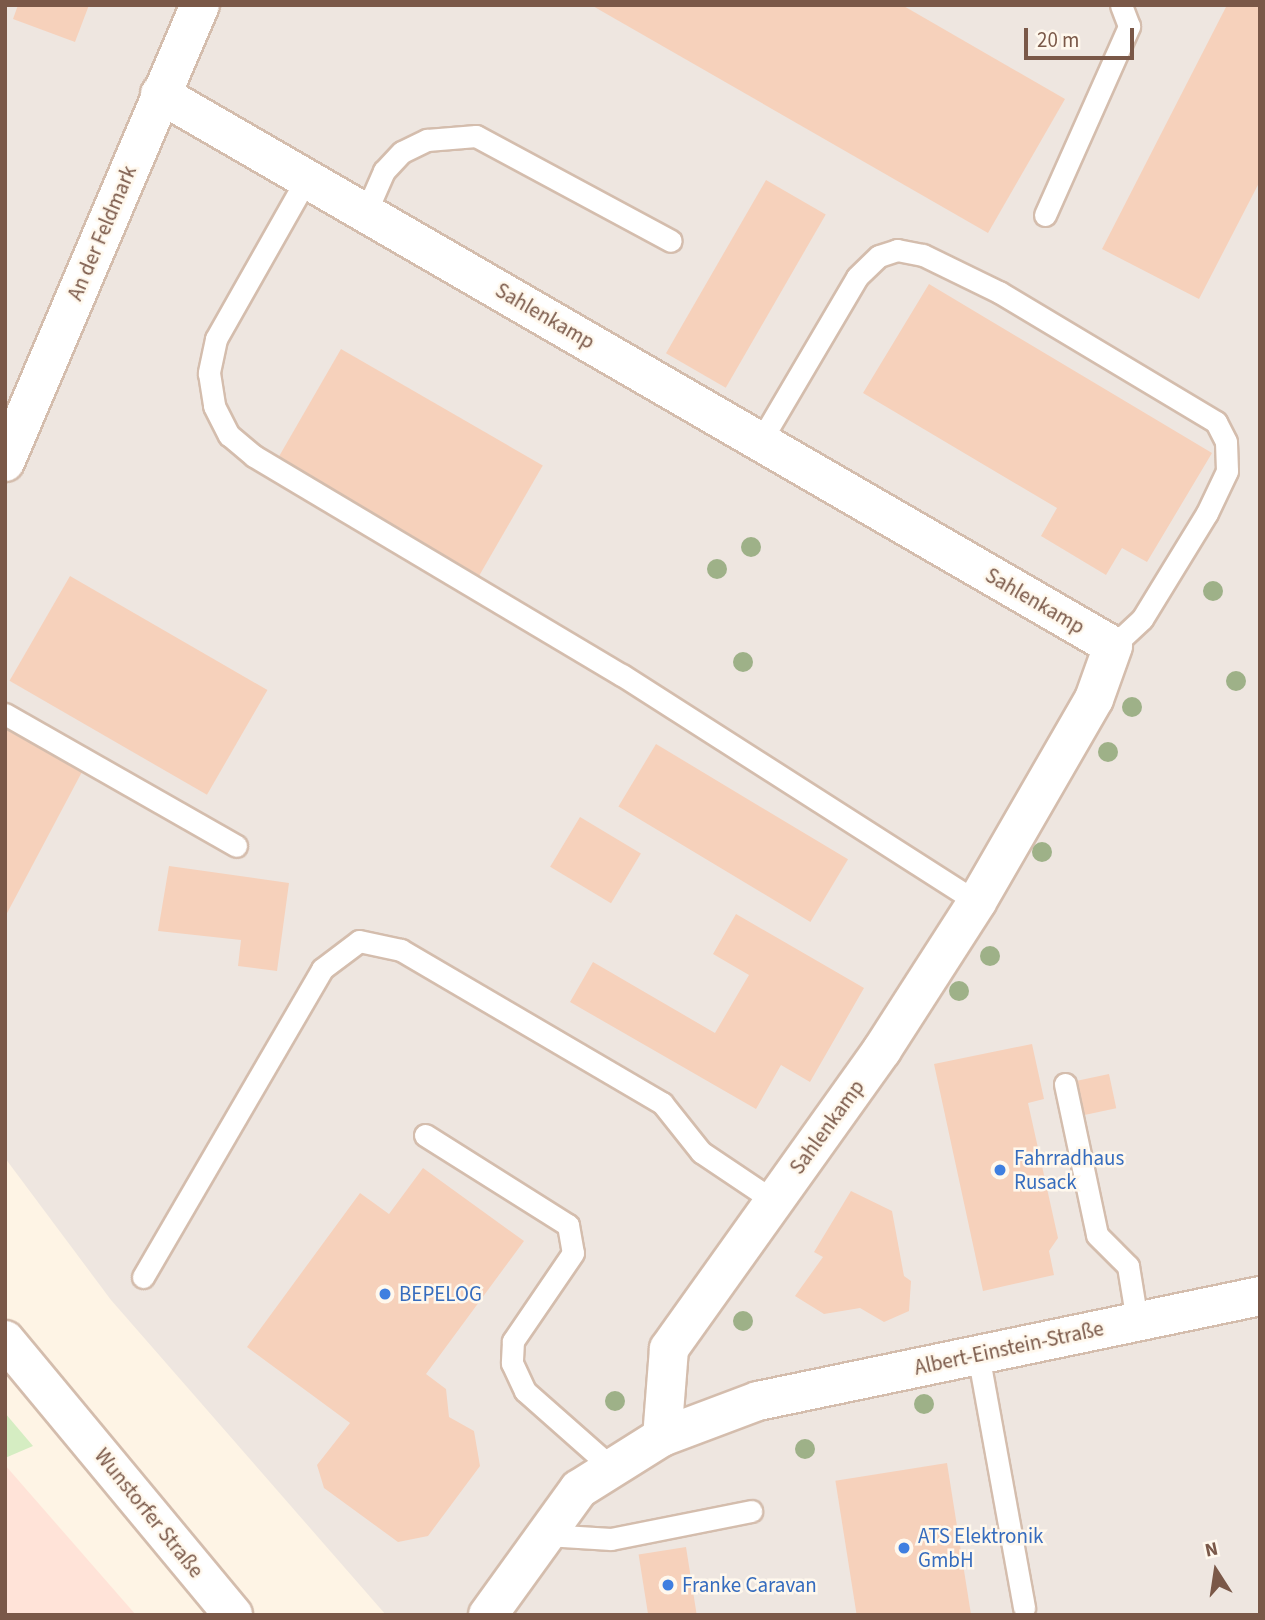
<!DOCTYPE html>
<html>
<head>
<meta charset="utf-8">
<style>
  body { margin:0 }
  #map { position:relative; width:1265px; height:1620px; overflow:hidden; background:#fef4e5; font-family:"Source Sans 3",sans-serif }
  div>[style] { position:absolute }
  .commercial>* { inset:0; background:#ffe3d8 }
  .industrial>* { inset:0; background:#eee6e0 }
  .green>* { inset:0; background:#d5edc2 }
  .building>* { inset:0; background:#f6d1bb; transform-origin:0 0 }
  .roads { filter:drop-shadow(2px 0 #d4bdad) drop-shadow(-2px 0 #d4bdad) drop-shadow(0 2px #d4bdad) drop-shadow(0 -2px #d4bdad) }
  .lane>* { height:21px; margin:-10.5px; padding:0 10.5px; transform-origin:10.5px; border-radius:10.5px; background:#fff }
  .street>* { height:38px; margin:-19px; padding:0 19px; transform-origin:19px; border-radius:19px; background:#fff }
  .secondary>* { height:38px; margin:-19px; padding:0 19px; transform-origin:19px; border-radius:19px; background:#fff }
  .trees>* { width:20px; height:20px; margin:-10px; border-radius:50%; background:#9eb188 }
  .dots>* { width:19px; height:19px; translate:-50% -50%; box-sizing:border-box; border:4px solid #fff8ed; border-radius:50% }
  span { translate:-50% -50%; white-space:nowrap; text-align:center; line-height:1.15; -webkit-text-stroke:5px #fff8ed; paint-order:stroke }
  .street-label { font-size:21px; color:#7a5848 }
  .shop-label { font-size:21px; color:#366cbe }
  .left { translate:0 -50%; text-align:left }
  .frame { position:absolute; inset:0; border:7px solid #7a5848; pointer-events:none }
  .north { position:absolute; left:1181px; top:1536px; width:70px; height:70px; -webkit-text-stroke:5px #fff8ed; paint-order:stroke; rotate:348deg; font-size:19px; font-weight:700; line-height:28px; text-align:center; color:#7a5848 }
  .north::after { content:''; display:block; margin:auto; width:24px; height:32px; background:#7a5848; clip-path:polygon(50% 0,100% 100%,50% 72%,0 100%) }
  .scale { position:absolute; left:1024px; top:28px; width:110px; height:32px; box-sizing:border-box; border:4px solid #7a5848; border-top:0; padding-left:9px; font-size:21px; line-height:24px; white-space:nowrap; color:#7a5848; -webkit-text-stroke:5px #fff8ed; paint-order:stroke }
</style>
</head>
<body>
<div id="map">
  <div class="commercial">
    <i style="clip-path:polygon(5px 1465px,136px 1615px,5px 1615px)"></i>
  </div>
  <div class="industrial">
    <i style="clip-path:polygon(5px 5px,1260px 5px,1260px 1615px,386px 1615px,111px 1300px,5px 1158px)"></i>
  </div>
  <div class="green">
    <i style="clip-path:polygon(5px 1413px,33px 1446px,5px 1458px)"></i>
  </div>
  <div class="building">
    <i style="clip-path:polygon(18px 5px,89px 5px,75px 42px,13px 19px)"></i>
    <i style="clip-path:polygon(591px 5px,902px 5px,1065px 99px,988px 233px)"></i>
    <i style="clip-path:polygon(1227px 5px,1260px 5px,1260px 181px,1199px 299px,1102px 249px)"></i>
    <i style="left:766px;top:180px;width:69px;height:200px;rotate:30deg"></i>
    <i style="clip-path:polygon(929px 284px,1212px 453px,1147px 562px,1122px 548px,1106px 575px,1041px 536px,1057px 508px,863px 393px)"></i>
    <i style="left:341px;top:349px;width:233px;height:127px;rotate:30deg"></i>
    <i style="left:70px;top:576px;width:228px;height:121px;rotate:30deg"></i>
    <i style="clip-path:polygon(5px 729px,83px 770px,5px 917px)"></i>
    <i style="left:656px;top:744px;width:224px;height:73px;rotate:31deg"></i>
    <i style="left:580px;top:817px;width:71px;height:58px;rotate:31deg"></i>
    <i style="clip-path:polygon(169px 866px,289px 883px,277px 971px,238px 966px,241px 940px,158px 931px)"></i>
    <i style="clip-path:polygon(736px 914px,864px 988px,810px 1082px,781px 1065px,756px 1109px,570px 1002px,593px 962px,715px 1033px,749px 975px,713px 954px)"></i>
    <i style="clip-path:polygon(1032px 1044px,1044px 1099px,1028px 1103px,1058px 1238px,1049px 1251px,1054px 1275px,983px 1291px,934px 1064px)"></i>
    <i style="left:1109px;top:1074px;width:35px;height:35px;rotate:78deg"></i>
    <i style="clip-path:polygon(423px 1168px,524px 1241px,426px 1374px,446px 1389px,449px 1417px,474px 1431px,480px 1466px,428px 1536px,398px 1542px,324px 1488px,317px 1465px,350px 1423px,247px 1347px,360px 1193px,389px 1214px)"></i>
    <i style="clip-path:polygon(851px 1191px,892px 1211px,904px 1276px,911px 1281px,909px 1311px,884px 1322px,860px 1308px,824px 1314px,795px 1296px,823px 1257px,814px 1252px)"></i>
    <i style="left:947px;top:1463px;width:154px;height:113px;rotate:81deg"></i>
    <i style="left:686px;top:1547px;width:69px;height:48px;rotate:81deg"></i>
  </div>
  <div class="roads">
    <div class="lane">
      <i style="left:307px;top:178px;width:185px;rotate:119.5deg"></i>
      <i style="left:216px;top:339px;width:35px;rotate:102deg"></i>
      <i style="left:209px;top:373px;width:33px;rotate:81deg"></i>
      <i style="left:214px;top:406px;width:33px;rotate:63deg"></i>
      <i style="left:229px;top:435px;width:33px;rotate:40deg"></i>
      <i style="left:254px;top:456px;width:428px;rotate:30.8deg"></i>
      <i style="left:622px;top:675px;width:421px;rotate:32.6deg"></i>
      <i style="left:366px;top:212px;width:45px;rotate:-66.3deg"></i>
      <i style="left:384px;top:171px;width:26px;rotate:-47deg"></i>
      <i style="left:402px;top:152px;width:28px;rotate:-26deg"></i>
      <i style="left:427px;top:140px;width:49px;rotate:-4.7deg"></i>
      <i style="left:476px;top:136px;width:221px;rotate:28.3deg"></i>
      <i style="left:1045px;top:215px;width:207px;rotate:-66deg"></i>
      <i style="left:1129px;top:26px;width:22px;rotate:-111deg"></i>
      <i style="left:760px;top:442px;width:191px;rotate:-59.5deg"></i>
      <i style="left:857px;top:277px;width:30px;rotate:-44deg"></i>
      <i style="left:879px;top:256px;width:19px;rotate:-18deg"></i>
      <i style="left:897px;top:250px;width:26px;rotate:11deg"></i>
      <i style="left:923px;top:255px;width:85px;rotate:26deg"></i>
      <i style="left:999px;top:292px;width:253px;rotate:30.9deg"></i>
      <i style="left:1216px;top:422px;width:22px;rotate:63deg"></i>
      <i style="left:1226px;top:442px;width:29px;rotate:88deg"></i>
      <i style="left:1227px;top:471px;width:47px;rotate:115.5deg"></i>
      <i style="left:1207px;top:513px;width:124px;rotate:121.5deg"></i>
      <i style="left:1142px;top:619px;width:40px;rotate:137deg"></i>
      <i style="left:5px;top:714px;width:266px;rotate:29.7deg"></i>
      <i style="left:1065px;top:1084px;width:154px;rotate:78deg"></i>
      <i style="left:1097px;top:1235px;width:44px;rotate:45deg"></i>
      <i style="left:1128px;top:1266px;width:56px;rotate:80.7deg"></i>
      <i style="left:425px;top:1135px;width:169px;rotate:32.2deg"></i>
      <i style="left:568px;top:1225px;width:28px;rotate:80deg"></i>
      <i style="left:573px;top:1253px;width:107px;rotate:124.3deg"></i>
      <i style="left:513px;top:1341px;width:22px;rotate:93deg"></i>
      <i style="left:512px;top:1363px;width:31px;rotate:65deg"></i>
      <i style="left:525px;top:1391px;width:115px;rotate:41.5deg"></i>
      <i style="left:143px;top:1277px;width:356px;rotate:-59.8deg"></i>
      <i style="left:322px;top:969px;width:46px;rotate:-37.1deg"></i>
      <i style="left:359px;top:941px;width:43px;rotate:12.1deg"></i>
      <i style="left:401px;top:950px;width:303px;rotate:30.4deg"></i>
      <i style="left:662px;top:1103px;width:63px;rotate:51.5deg"></i>
      <i style="left:701px;top:1152px;width:88px;rotate:33.9deg"></i>
      <i style="left:978px;top:1354px;width:258px;rotate:79.7deg"></i>
      <i style="left:546px;top:1535px;width:65px;rotate:3.5deg"></i>
      <i style="left:611px;top:1539px;width:143px;rotate:-11.3deg"></i>
    </div>
    <div class="street">
      <i style="left:160px;top:94px;width:1101px;rotate:30.08deg"></i>
      <i style="left:1113px;top:646px;width:56px;rotate:109.7deg"></i>
      <i style="left:1094px;top:699px;width:234px;rotate:120deg"></i>
      <i style="left:977px;top:902px;width:176px;rotate:122.7deg"></i>
      <i style="left:882px;top:1050px;width:367px;rotate:125.5deg"></i>
      <i style="left:669px;top:1349px;width:88px;rotate:94.5deg"></i>
      <i style="left:5px;top:462px;width:497px;rotate:-66.9deg"></i>
      <i style="left:488px;top:1615px;width:155px;rotate:-54.2deg"></i>
      <i style="left:579px;top:1489px;width:98px;rotate:-32.1deg"></i>
      <i style="left:662px;top:1437px;width:103px;rotate:-20.6deg"></i>
      <i style="left:758px;top:1401px;width:513px;rotate:-11.81deg"></i>
    </div>
    <div class="secondary">
      <i style="left:5px;top:1340px;width:357px;rotate:50.3deg"></i>
    </div>
  </div>
  <div class="trees">
    <i style="left:751px;top:547px"></i>
    <i style="left:717px;top:569px"></i>
    <i style="left:1213px;top:591px"></i>
    <i style="left:743px;top:662px"></i>
    <i style="left:1236px;top:681px"></i>
    <i style="left:1132px;top:707px"></i>
    <i style="left:1108px;top:752px"></i>
    <i style="left:1042px;top:852px"></i>
    <i style="left:990px;top:956px"></i>
    <i style="left:959px;top:991px"></i>
    <i style="left:743px;top:1321px"></i>
    <i style="left:615px;top:1401px"></i>
    <i style="left:924px;top:1404px"></i>
    <i style="left:805px;top:1449px"></i>
  </div>
  <div class="dots">
    <i style="left:1000px;top:1170px;background:#3f7fe0"></i>
    <i style="left:385px;top:1294px;background:#3f7fe0"></i>
    <i style="left:904px;top:1548px;background:#3f7fe0"></i>
    <i style="left:668px;top:1585px;background:#3f7fe0"></i>
  </div>
  <div class="street-label">
    <span style="left:102px;top:233px;rotate:-67deg">An der Feldmark</span>
    <span style="left:545px;top:316px;rotate:30deg">Sahlenkamp</span>
    <span style="left:1035px;top:601px;rotate:30deg">Sahlenkamp</span>
    <span style="left:827px;top:1127px;rotate:-54deg">Sahlenkamp</span>
    <span style="left:1009px;top:1348px;rotate:-12deg">Albert-Einstein-Straße</span>
    <span style="left:149px;top:1513px;rotate:51deg">Wunstorfer Straße</span>
  </div>
  <div class="shop-label">
    <span class="left" style="left:1014px;top:1170px">Fahrradhaus<br>Rusack</span>
    <span class="left" style="left:399px;top:1294px">BEPELOG</span>
    <span class="left" style="left:918px;top:1548px">ATS Elektronik<br>GmbH</span>
    <span class="left" style="left:682px;top:1585px">Franke Caravan</span>
  </div>
  <div class="frame"></div>
  <div class="north">N</div>
  <div class="scale">20 m</div>
</div>
</body>
</html>
